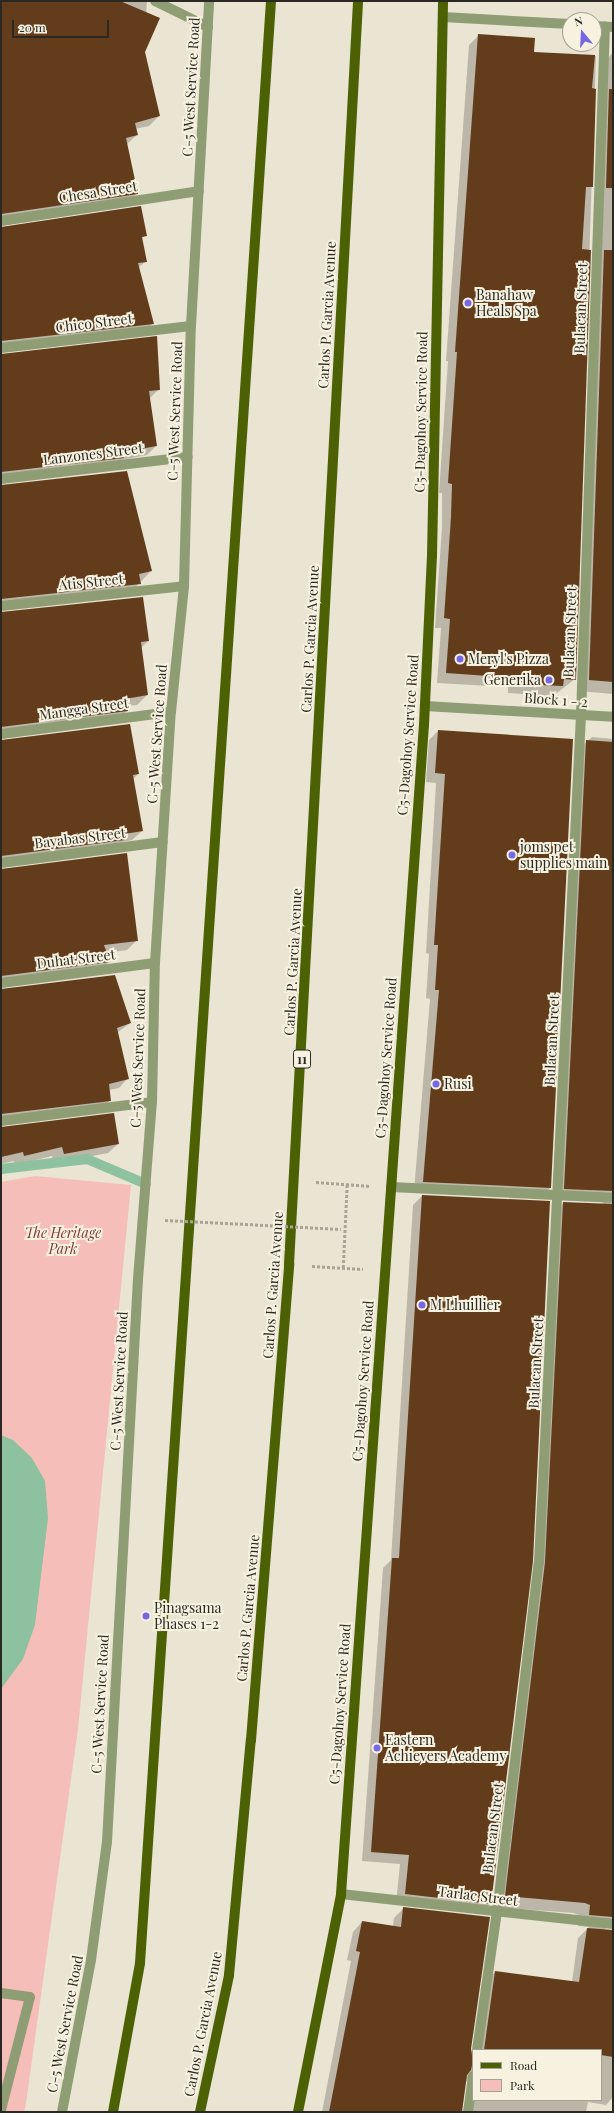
<!DOCTYPE html>
<html>
<head>
<meta charset="utf-8">
<style>
  body { margin:0 }
  #map { position:relative; width:614px; height:2113px; overflow:hidden; background:#eae4d3; font-family:"Playfair Display",serif }
  div>[style] { position:absolute }
  .green>* { inset:0; background:#f6beb9 }
  .water>* { inset:0; background:#8ec1a0 }
  .shadow>* { inset:0; background:#0003 }
  .stream>* { height:10px; margin:-5px; padding:0 5px; transform-origin:5px; border-radius:5px; background:#8ec1a0 }
  .building>* { inset:0; background:#633c1c }
  .path>* { height:2.5px; margin-top:-1.25px; transform-origin:0; background:repeating-linear-gradient(90deg,#a8a396 0 3px,transparent 0 5px) }
  .minor>* { height:10px; margin:-5px; padding:0 5px; transform-origin:5px; border-radius:5px; background:#8f9d75 }
  .major>* { height:10px; margin:-5px; padding:0 5px; transform-origin:5px; border-radius:5px; background:#4c6103 }
  .path-bridge>* { height:2.5px; margin-top:-1.25px; transform-origin:0; background:repeating-linear-gradient(90deg,#a8a396 0 3px,transparent 0 5px) }
  .dots>* { width:11px; height:11px; translate:-50% -50%; box-sizing:border-box; border:2px solid #f7f1e0; border-radius:50% }
  span { translate:-50% -50%; white-space:nowrap; text-align:center; line-height:1.15; -webkit-text-stroke:4px #f7f1e0; paint-order:stroke }
  .shield-label span { padding:1px 3px; background:#f7f1e0; border:1px solid; border-radius:3px; -webkit-text-stroke-width:0 }
  .shield-label { font-size:13px; color:#2a2822; font-weight:700 }
  .street-label { font-size:14px; color:#2a2822 }
  .poi-label { font-size:14px; color:#2a2822 }
  .left { translate:0 -50%; text-align:left }
  .right { translate:-100% -50%; text-align:right }
  .park-label { font-size:14px; color:#833a37; font-style:italic }
  .frame { position:absolute; inset:0; border:2px solid #2a2822; pointer-events:none }
  .legend { position:absolute; left:472px; top:2049px; width:130px; height:52px; box-sizing:border-box; background:#f7f1e0; border:1px solid #a5a194; margin:0; padding:5px 7px; list-style:none; font-size:12px; color:#2a2822 }
  .legend li { display:flex; align-items:center; gap:8px; height:20px }
  .legend b { width:20px; border:1px solid #a5a194 }
  .north { position:absolute; left:562px; top:12px; width:40px; height:40px; box-sizing:border-box; background:#f7f1e0; border:1px solid #a5a194; border-radius:50%; rotate:342deg; font-size:11px; font-weight:700; line-height:16px; text-align:center; color:#2a2822 }
  .north::after { content:''; display:block; margin:auto; width:14px; height:18px; background:#7867e2; clip-path:polygon(50% 0,100% 100%,50% 72%,0 100%) }
  .scale { position:absolute; left:12px; top:20px; width:97px; height:18px; box-sizing:border-box; border:2px solid #2a2822; border-top:0; padding-left:5px; font-size:12px; line-height:14px; white-space:nowrap; color:#2a2822; -webkit-text-stroke:3px #f7f1e0; paint-order:stroke }
</style>
</head>
<body>
<div id="map">
  <div class="green">
    <i style="clip-path:polygon(35px 1176px,131px 1185px,78px 1729px,26px 2103px,24px 2112px,1px 2112px,1px 1182px)"></i>
  </div>
  <div class="water">
    <i style="clip-path:polygon(1px 1435px,13px 1440px,32px 1458px,45px 1481px,48px 1518px,35px 1625px,23px 1659px,1px 1689px)"></i>
  </div>
  <div class="shadow">
    <i style="clip-path:polygon(1px 1px,147px 1px,144px 52px,159px 116px,149px 126px,135px 129px,137px 135px,127px 144px,137px 193px,128px 203px,1px 222px)"></i>
    <i style="clip-path:polygon(479px 35px,533px 53px,596px 56px,575px 679px,553px 696px,508px 693px,508px 687px,437px 683px,441px 628px,435px 628px,442px 527px,442px 493px,439px 493px,448px 361px,446px 361px,469px 45px)"></i>
    <i style="clip-path:polygon(613px 52px,613px 694px,578px 691px,600px 68px)"></i>
    <i style="clip-path:polygon(1px 228px,145px 235px,141px 239px,146px 261px,138px 268px,153px 323px,143px 333px,1px 349px)"></i>
    <i style="clip-path:polygon(156px 338px,159px 389px,149px 399px,156px 446px,147px 455px,121px 460px,113px 467px,1px 480px,1px 355px)"></i>
    <i style="clip-path:polygon(1px 486px,151px 571px,130px 593px,1px 607px)"></i>
    <i style="clip-path:polygon(1px 613px,148px 641px,141px 648px,147px 695px,137px 705px,126px 706px,127px 711px,117px 720px,1px 735px)"></i>
    <i style="clip-path:polygon(438px 731px,572px 740px,550px 1188px,541px 1197px,414px 1191px,430px 999px,426px 998px,429px 954px,426px 953px,436px 783px,426px 782px,429px 740px)"></i>
    <i style="clip-path:polygon(592px 737px,613px 739px,613px 1922px,604px 1930px,613px 1931px,613px 2097px,606px 2105px,588px 2102px,586px 2112px,467px 2112px,470px 2086px,465px 2079px,461px 2112px,322px 2112px,351px 1961px,347px 1960px,353px 1932px,362px 1922px,393px 1926px,394px 1918px,404px 1908px,473px 2054px,473px 2100px,601px 2100px,601px 2050px,476px 2050px,486px 1982px,495px 1972px,572px 1982px,578px 1938px,589px 1927px,578px 1926px,580px 1916px,574px 1913px,495px 1907px,535px 1574px,553px 1214px,564px 1203px,605px 1205px,602px 1202px,553px 1200px,576px 752px)"></i>
    <i style="clip-path:polygon(1px 741px,138px 774px,133px 779px,142px 831px,132px 840px,122px 842px,114px 850px,1px 864px)"></i>
    <i style="clip-path:polygon(1px 870px,137px 940px,127px 950px,106px 953px,109px 962px,100px 971px,1px 984px)"></i>
    <i style="clip-path:polygon(1px 990px,130px 1023px,117px 1033px,128px 1078px,119px 1088px,109px 1090px,110px 1100px,101px 1110px,1px 1122px)"></i>
    <i style="clip-path:polygon(1px 1128px,118px 1144px,108px 1153px,54px 1163px,52px 1156px,15px 1165px,14px 1161px,1px 1164px)"></i>
    <i style="clip-path:polygon(422px 1196px,490px 1904px,481px 1913px,396px 1904px,400px 1864px,362px 1861px,383px 1568px,391px 1560px,413px 1205px)"></i>
  </div>
  <div class="stream">
    <i style="left:1px;top:1169px;width:87px;rotate:-6.6deg"></i>
    <i style="left:87px;top:1159px;width:64px;rotate:23deg"></i>
  </div>
  <div class="building">
    <i style="clip-path:polygon(1px 1px,120px 1px,160px 18px,145px 52px,160px 116px,135px 123px,138px 135px,126px 138px,138px 194px,1px 214px)"></i>
    <i style="clip-path:polygon(478px 34px,535px 38px,534px 52px,595px 55px,592px 88px,596px 89px,593px 187px,586px 187px,582px 249px,591px 250px,576px 680px,564px 679px,563px 686px,517px 684px,517px 678px,446px 673px,450px 619px,444px 618px,451px 517px,452px 484px,448px 483px,457px 352px,455px 352px)"></i>
    <i style="clip-path:polygon(609px 89px,613px 89px,613px 188px,606px 188px)"></i>
    <i style="clip-path:polygon(141px 206px,147px 236px,142px 237px,147px 262px,138px 263px,154px 324px,1px 341px,1px 227px)"></i>
    <i style="clip-path:polygon(604px 250px,613px 250px,613px 682px,589px 680px)"></i>
    <i style="clip-path:polygon(157px 336px,160px 390px,149px 391px,157px 446px,123px 452px,124px 458px,1px 472px,1px 354px)"></i>
    <i style="clip-path:polygon(127px 471px,152px 571px,139px 574px,141px 584px,1px 599px,1px 485px)"></i>
    <i style="clip-path:polygon(143px 597px,149px 641px,141px 642px,148px 695px,125px 699px,128px 711px,1px 727px,1px 612px)"></i>
    <i style="clip-path:polygon(130px 724px,139px 774px,133px 775px,143px 831px,124px 834px,125px 840px,1px 856px,1px 740px)"></i>
    <i style="clip-path:polygon(438px 730px,573px 739px,551px 1188px,423px 1182px,439px 990px,435px 990px,438px 945px,434px 945px,445px 774px,435px 773px)"></i>
    <i style="clip-path:polygon(586px 740px,613px 742px,613px 1191px,564px 1189px)"></i>
    <i style="clip-path:polygon(127px 853px,138px 941px,104px 945px,110px 962px,1px 976px,1px 869px)"></i>
    <i style="clip-path:polygon(115px 975px,131px 1023px,117px 1028px,129px 1079px,109px 1084px,111px 1101px,1px 1114px,1px 989px)"></i>
    <i style="clip-path:polygon(114px 1113px,119px 1144px,64px 1154px,62px 1147px,24px 1156px,23px 1152px,1px 1157px,1px 1127px)"></i>
    <i style="clip-path:polygon(422px 1195px,550px 1201px,533px 1561px,491px 1904px,405px 1894px,409px 1855px,371px 1852px,392px 1558px,399px 1558px)"></i>
    <i style="clip-path:polygon(563px 1202px,613px 1204px,613px 1917px,589px 1915px,590px 1905px,585px 1903px,505px 1896px,545px 1562px)"></i>
    <i style="clip-path:polygon(403px 1907px,490px 1917px,471px 2049px,473px 2061px,471px 2070px,467px 2075px,462px 2112px,329px 2112px,360px 1952px,356px 1951px,362px 1921px,401px 1927px)"></i>
    <i style="clip-path:polygon(587px 1928px,613px 1930px,613px 2057px,601px 2055px,601px 2050px,484px 2050px,495px 1971px,579px 1982px)"></i>
  </div>
  <div class="path">
    <i style="left:316px;top:1182px;width:55px;rotate:4.2deg"></i>
    <i style="left:312px;top:1266px;width:51px;rotate:3.4deg"></i>
    <i style="left:343px;top:1268px;width:84px;rotate:-87.3deg"></i>
  </div>
  <div class="minor">
    <i style="left:155px;top:1px;width:59px;rotate:26.1deg"></i>
    <i style="left:443px;top:17px;width:127px;rotate:3.2deg"></i>
    <i style="left:594px;top:26px;width:19px;rotate:3deg"></i>
    <i style="left:1px;top:221px;width:200px;rotate:-8.6deg"></i>
    <i style="left:1px;top:348px;width:191px;rotate:-6.6deg"></i>
    <i style="left:1px;top:479px;width:188px;rotate:-6.7deg"></i>
    <i style="left:1px;top:606px;width:184px;rotate:-6.2deg"></i>
    <i style="left:425px;top:706px;width:188px;rotate:3.3deg"></i>
    <i style="left:1px;top:734px;width:171px;rotate:-7.4deg"></i>
    <i style="left:1px;top:863px;width:163px;rotate:-7.4deg"></i>
    <i style="left:1px;top:983px;width:155px;rotate:-7.4deg"></i>
    <i style="left:1px;top:1121px;width:152px;rotate:-7.2deg"></i>
    <i style="left:391px;top:1187px;width:222px;rotate:2.8deg"></i>
    <i style="left:341px;top:1894px;width:274px;rotate:6.3deg"></i>
    <i style="left:1px;top:1993px;width:29px;rotate:8deg"></i>
    <i style="left:30px;top:1997px;width:117px;rotate:104.4deg"></i>
    <i style="left:477px;top:2050px;width:139px;rotate:-81.8deg"></i>
    <i style="left:497px;top:1912px;width:353px;rotate:-83.2deg"></i>
    <i style="left:539px;top:1562px;width:847px;rotate:-87.16deg"></i>
    <i style="left:581px;top:716px;width:690px;rotate:-88.01deg"></i>
    <i style="left:62px;top:2112px;width:155px;rotate:-79.2deg"></i>
    <i style="left:91px;top:1960px;width:119px;rotate:-82.3deg"></i>
    <i style="left:107px;top:1842px;width:564px;rotate:-86.85deg"></i>
    <i style="left:138px;top:1279px;width:178px;rotate:-85.5deg"></i>
    <i style="left:152px;top:1102px;width:139px;rotate:-88.8deg"></i>
    <i style="left:155px;top:963px;width:252px;rotate:-86.4deg"></i>
    <i style="left:171px;top:712px;width:127px;rotate:-84.1deg"></i>
    <i style="left:184px;top:586px;width:260px;rotate:-88.5deg"></i>
    <i style="left:191px;top:326px;width:325px;rotate:-86.8deg"></i>
    <i style="left:468px;top:2112px;width:36px;rotate:-82deg"></i>
  </div>
  <div class="major">
    <i style="left:113px;top:2112px;width:151px;rotate:-79.7deg"></i>
    <i style="left:140px;top:1963px;width:1966px;rotate:-86.18deg"></i>
    <i style="left:200px;top:2112px;width:140px;rotate:-78deg"></i>
    <i style="left:229px;top:1975px;width:236px;rotate:-84.7deg"></i>
    <i style="left:251px;top:1740px;width:478px;rotate:-85.4deg"></i>
    <i style="left:289px;top:1264px;width:1265px;rotate:-86.87deg"></i>
    <i style="left:298px;top:2112px;width:222px;rotate:-78.8deg"></i>
    <i style="left:341px;top:1894px;width:1172px;rotate:-85.94deg"></i>
    <i style="left:424px;top:725px;width:169px;rotate:-87.3deg"></i>
    <i style="left:432px;top:556px;width:555px;rotate:-88.86deg"></i>
  </div>
  <div class="path-bridge">
    <i style="left:165px;top:1220px;width:176px;rotate:2.9deg"></i>
  </div>
  <div class="dots">
    <i style="left:468px;top:303px;background:#7867e2"></i>
    <i style="left:460px;top:659px;background:#7867e2"></i>
    <i style="left:549px;top:680px;background:#7867e2"></i>
    <i style="left:512px;top:855px;background:#7867e2"></i>
    <i style="left:436px;top:1084px;background:#7867e2"></i>
    <i style="left:422px;top:1305px;background:#7867e2"></i>
    <i style="left:146px;top:1616px;background:#7867e2"></i>
    <i style="left:377px;top:1748px;background:#7867e2"></i>
  </div>
  <div class="shield-label">
    <span style="left:302px;top:1059px">11</span>
  </div>
  <div class="street-label">
    <span style="left:191px;top:87px;rotate:-87deg">C-5 West Service Road</span>
    <span style="left:98px;top:192px;rotate:-9deg">Chesa Street</span>
    <span style="left:581px;top:308px;rotate:-88deg">Bulacan Street</span>
    <span style="left:327px;top:315px;rotate:-87deg">Carlos P. Garcia Avenue</span>
    <span style="left:94px;top:323px;rotate:-7deg">Chico Street</span>
    <span style="left:175px;top:411px;rotate:-88deg">C-5 West Service Road</span>
    <span style="left:421px;top:412px;rotate:-89deg">C5-Dagohoy Service Road</span>
    <span style="left:93px;top:454px;rotate:-7deg">Lanzones Street</span>
    <span style="left:91px;top:582px;rotate:-6deg">Atis Street</span>
    <span style="left:570px;top:632px;rotate:-88deg">Bulacan Street</span>
    <span style="left:310px;top:639px;rotate:-87deg">Carlos P. Garcia Avenue</span>
    <span style="left:556px;top:700px;rotate:4deg">Block 1 - 2</span>
    <span style="left:84px;top:709px;rotate:-8deg">Mangga Street</span>
    <span style="left:157px;top:734px;rotate:-86deg">C-5 West Service Road</span>
    <span style="left:408px;top:735px;rotate:-86deg">C5-Dagohoy Service Road</span>
    <span style="left:80px;top:838px;rotate:-7deg">Bayabas Street</span>
    <span style="left:76px;top:959px;rotate:-7deg">Duhat Street</span>
    <span style="left:293px;top:962px;rotate:-87deg">Carlos P. Garcia Avenue</span>
    <span style="left:552px;top:1040px;rotate:-87deg">Bulacan Street</span>
    <span style="left:138px;top:1058px;rotate:-88deg">C-5 West Service Road</span>
    <span style="left:386px;top:1058px;rotate:-86deg">C5-Dagohoy Service Road</span>
    <span style="left:273px;top:1285px;rotate:-86deg">Carlos P. Garcia Avenue</span>
    <span style="left:536px;top:1363px;rotate:-87deg">Bulacan Street</span>
    <span style="left:119px;top:1381px;rotate:-87deg">C-5 West Service Road</span>
    <span style="left:363px;top:1381px;rotate:-86deg">C5-Dagohoy Service Road</span>
    <span style="left:248px;top:1608px;rotate:-85deg">Carlos P. Garcia Avenue</span>
    <span style="left:100px;top:1704px;rotate:-87deg">C-5 West Service Road</span>
    <span style="left:340px;top:1704px;rotate:-86deg">C5-Dagohoy Service Road</span>
    <span style="left:493px;top:1828px;rotate:-83deg">Bulacan Street</span>
    <span style="left:478px;top:1896px;rotate:7deg">Tarlac Street</span>
    <span style="left:65px;top:2024px;rotate:-79deg">C-5 West Service Road</span>
    <span style="left:203px;top:2024px;rotate:-79deg">Carlos P. Garcia Avenue</span>
  </div>
  <div class="poi-label">
    <span class="left" style="left:476px;top:303px">Banahaw<br>Heals Spa</span>
    <span class="left" style="left:468px;top:659px">Meryl's Pizza</span>
    <span class="right" style="left:541px;top:680px">Generika</span>
    <span class="left" style="left:520px;top:855px">joms pet<br>supplies main</span>
    <span class="left" style="left:444px;top:1084px">Rusi</span>
    <span class="left" style="left:430px;top:1305px">M Lhuillier</span>
    <span class="left" style="left:154px;top:1616px">Pinagsama<br>Phases 1-2</span>
    <span class="left" style="left:385px;top:1748px">Eastern<br>Achievers Academy</span>
  </div>
  <div class="park-label">
    <span style="left:63px;top:1241px">The Heritage<br>Park</span>
  </div>
  <div class="frame"></div>
  <ul class="legend">
  <li><b style="height:5px;background:#4c6103"></b>Road</li>
  <li><b style="height:11px;background:#f6beb9"></b>Park</li>
  </ul>
  <div class="north">N</div>
  <div class="scale">20 m</div>
</div>
</body>
</html>
